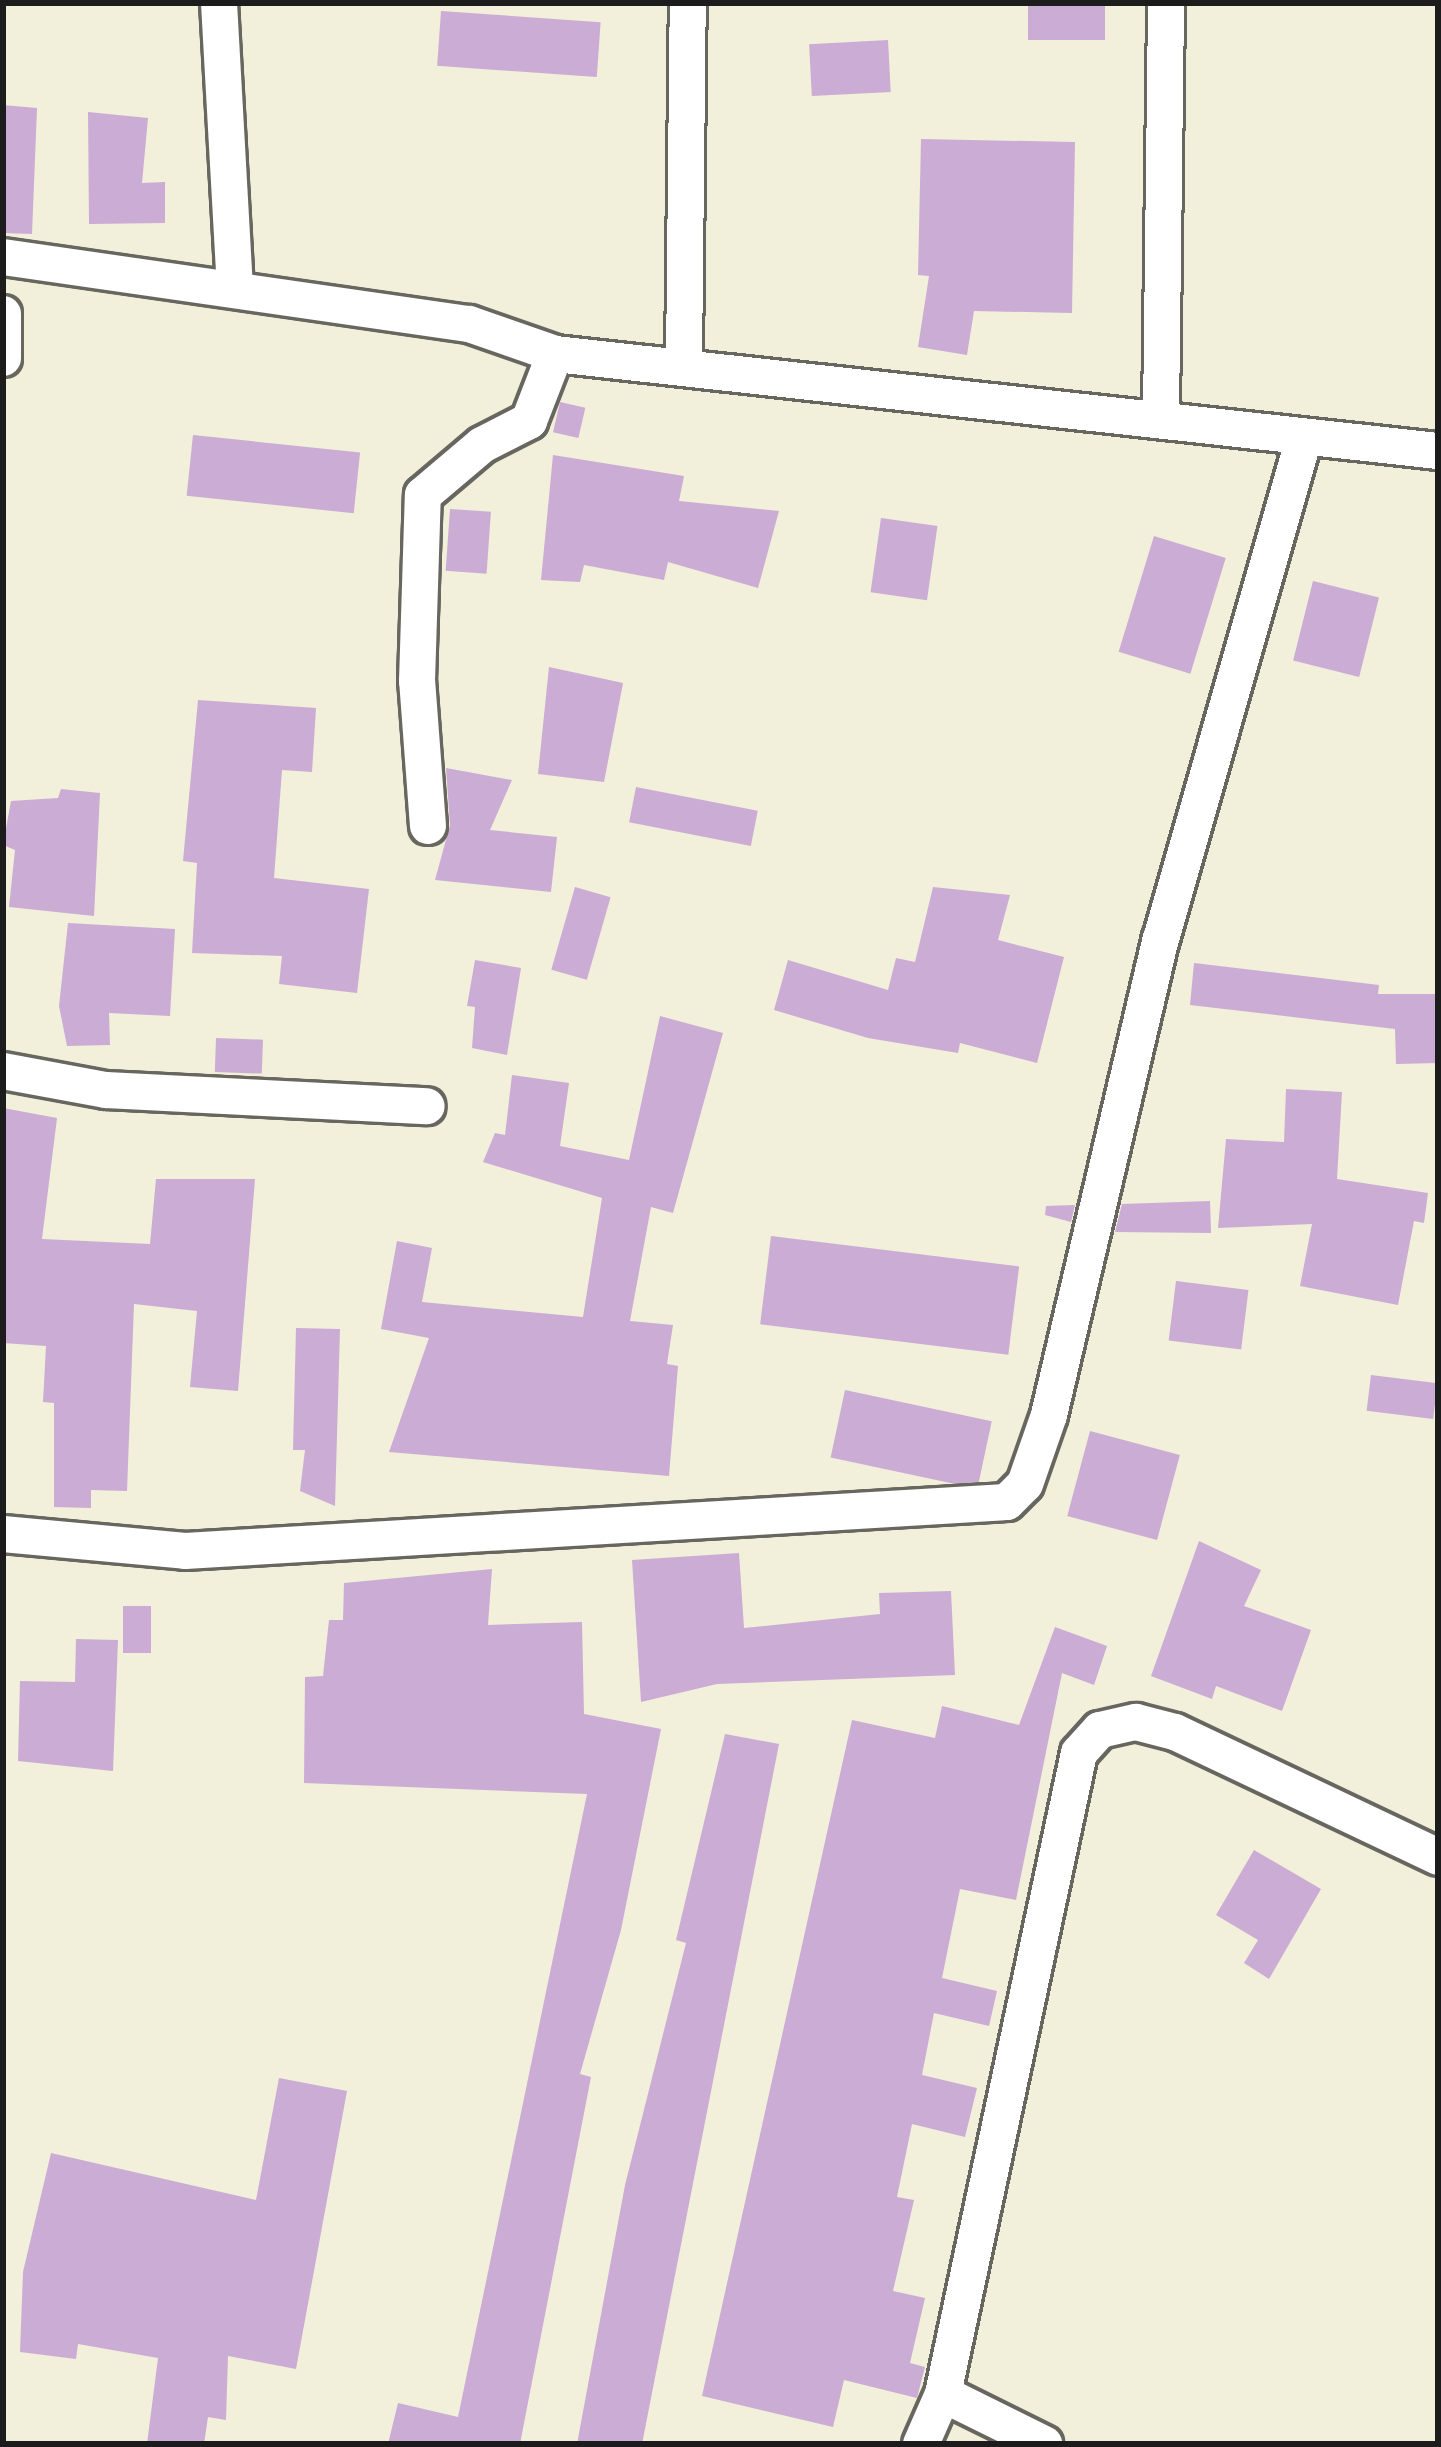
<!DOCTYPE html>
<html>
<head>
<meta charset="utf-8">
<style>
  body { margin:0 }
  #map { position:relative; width:1441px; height:2447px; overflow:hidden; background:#f2efdb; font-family:Sriracha,sans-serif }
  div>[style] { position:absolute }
  .building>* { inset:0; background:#cbacd4; transform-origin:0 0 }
  .roads { filter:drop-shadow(3px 0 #67665f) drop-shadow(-3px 0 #67665f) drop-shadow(0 3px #67665f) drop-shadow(0 -3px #67665f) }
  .street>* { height:36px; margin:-18px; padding:0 18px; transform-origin:18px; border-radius:18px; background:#fff }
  span { translate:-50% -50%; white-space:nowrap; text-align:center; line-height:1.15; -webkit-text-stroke:12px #fdfcf7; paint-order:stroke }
  .frame { position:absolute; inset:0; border:6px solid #1c1c1c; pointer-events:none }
</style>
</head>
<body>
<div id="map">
  <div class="building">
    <i style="left:1028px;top:3px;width:77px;height:37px"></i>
    <i style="left:441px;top:11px;width:160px;height:55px;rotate:4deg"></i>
    <i style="left:888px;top:40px;width:52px;height:79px;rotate:87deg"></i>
    <i style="clip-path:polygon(3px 105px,37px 108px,32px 234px,3px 233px)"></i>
    <i style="clip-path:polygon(88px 112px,148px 118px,142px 183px,165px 182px,165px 223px,89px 224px)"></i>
    <i style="clip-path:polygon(921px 139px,1075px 142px,1072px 313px,974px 311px,967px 355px,918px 347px,929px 276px,918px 275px)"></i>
    <i style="left:560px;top:402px;width:26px;height:31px;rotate:13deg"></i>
    <i style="left:193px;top:435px;width:168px;height:61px;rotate:6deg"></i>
    <i style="clip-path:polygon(553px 455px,684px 476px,679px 501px,779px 511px,758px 588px,668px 562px,664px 580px,584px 565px,580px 582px,541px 580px)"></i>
    <i style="left:450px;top:509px;width:41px;height:62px;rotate:4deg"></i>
    <i style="left:881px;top:518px;width:57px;height:75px;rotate:8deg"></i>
    <i style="left:1154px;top:536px;width:75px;height:121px;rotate:17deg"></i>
    <i style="left:1313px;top:581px;width:68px;height:82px;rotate:14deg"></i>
    <i style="clip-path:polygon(549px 667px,623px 683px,604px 782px,538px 774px)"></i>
    <i style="clip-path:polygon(198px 700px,316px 708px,312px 772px,282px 770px,274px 878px,369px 889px,357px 993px,279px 984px,282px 956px,192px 953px,197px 863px,183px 861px)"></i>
    <i style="clip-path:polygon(446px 768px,512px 780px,490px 830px,557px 837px,551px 892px,435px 880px,450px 825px)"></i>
    <i style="left:636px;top:787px;width:124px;height:36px;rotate:11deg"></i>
    <i style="clip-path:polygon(61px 789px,100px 793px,94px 916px,9px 907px,15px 850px,3px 845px,11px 801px,58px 798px)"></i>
    <i style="left:575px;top:887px;width:37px;height:86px;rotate:16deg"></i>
    <i style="clip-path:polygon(933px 887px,1010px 895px,998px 940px,1064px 957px,1037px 1063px,960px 1043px,958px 1053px,868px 1038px,774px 1010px,788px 960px,888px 990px,896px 958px,915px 962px)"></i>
    <i style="clip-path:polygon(68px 923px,175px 929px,170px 1016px,109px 1013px,110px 1045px,67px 1046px,59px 1006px)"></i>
    <i style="clip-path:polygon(475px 960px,521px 968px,507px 1055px,472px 1048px,475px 1007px,467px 1006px)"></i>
    <i style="clip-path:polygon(1194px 963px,1379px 985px,1378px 994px,1438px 994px,1438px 1063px,1396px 1064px,1395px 1029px,1190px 1005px)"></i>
    <i style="clip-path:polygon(660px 1016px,723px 1033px,673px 1213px,651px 1207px,630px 1321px,673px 1325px,667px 1364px,678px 1366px,669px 1476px,389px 1452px,429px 1338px,381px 1329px,397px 1241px,432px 1248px,422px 1302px,583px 1317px,602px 1198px,483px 1162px,495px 1133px,505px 1135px,512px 1075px,569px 1083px,560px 1146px,629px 1160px)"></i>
    <i style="left:216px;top:1038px;width:47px;height:34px;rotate:2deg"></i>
    <i style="clip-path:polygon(1286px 1089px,1342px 1092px,1337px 1179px,1428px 1193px,1424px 1223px,1414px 1221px,1398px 1305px,1300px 1286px,1312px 1224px,1218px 1228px,1226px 1139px,1284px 1142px)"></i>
    <i style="clip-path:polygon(3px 1108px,57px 1118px,42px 1239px,150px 1244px,156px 1179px,255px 1179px,238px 1391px,190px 1387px,197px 1311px,134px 1304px,127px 1491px,91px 1490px,91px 1508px,54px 1507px,54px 1403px,43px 1402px,46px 1346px,3px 1343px)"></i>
    <i style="clip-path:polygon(1210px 1201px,1211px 1233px,1115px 1232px,1122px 1204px)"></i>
    <i style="clip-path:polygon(1075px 1205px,1071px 1222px,1045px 1215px,1046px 1206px)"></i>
    <i style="left:771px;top:1236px;width:250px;height:89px;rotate:7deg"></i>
    <i style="left:1176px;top:1281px;width:73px;height:60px;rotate:7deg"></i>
    <i style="clip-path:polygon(296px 1328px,340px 1329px,335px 1506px,300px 1491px,305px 1450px,293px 1450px)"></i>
    <i style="left:1371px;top:1375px;width:67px;height:36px;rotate:7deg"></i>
    <i style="left:845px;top:1390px;width:150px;height:69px;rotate:12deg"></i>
    <i style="left:1090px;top:1431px;width:93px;height:88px;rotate:15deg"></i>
    <i style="clip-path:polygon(1199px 1541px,1261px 1570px,1244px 1606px,1311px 1630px,1282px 1711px,1216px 1686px,1212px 1699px,1151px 1676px)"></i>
    <i style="clip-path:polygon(739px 1553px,744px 1628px,880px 1614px,879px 1593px,951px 1591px,955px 1675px,717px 1684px,641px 1702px,632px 1560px)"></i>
    <i style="clip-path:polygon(492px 1569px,488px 1625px,582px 1622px,584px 1714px,661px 1729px,621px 1930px,580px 2074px,591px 2077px,520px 2444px,388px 2444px,398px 2403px,458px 2417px,587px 1794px,304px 1783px,305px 1677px,323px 1676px,329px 1620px,343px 1620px,344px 1583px)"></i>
    <i style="left:123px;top:1606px;width:28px;height:47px"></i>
    <i style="clip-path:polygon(1055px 1627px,1107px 1646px,1094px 1685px,1062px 1673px,1016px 1900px,960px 1889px,942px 1978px,997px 1991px,989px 2026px,934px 2013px,922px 2075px,977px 2088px,965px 2137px,912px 2124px,897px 2197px,914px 2200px,893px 2291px,925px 2298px,910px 2363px,925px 2367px,917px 2398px,844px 2380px,833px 2427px,702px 2396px,852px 1720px,935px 1738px,942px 1706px,1019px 1725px)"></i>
    <i style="clip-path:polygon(76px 1639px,118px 1640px,113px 1771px,18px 1761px,20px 1681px,75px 1682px)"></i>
    <i style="clip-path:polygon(725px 1734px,779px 1744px,642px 2444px,577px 2444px,625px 2185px,686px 1943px,676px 1940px)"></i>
    <i style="clip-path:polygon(1254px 1850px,1321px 1889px,1269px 1979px,1244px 1963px,1258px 1940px,1216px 1915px)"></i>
    <i style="clip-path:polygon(279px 2078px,347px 2091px,296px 2369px,228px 2356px,226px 2420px,208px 2417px,204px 2444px,147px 2444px,158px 2358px,78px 2344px,76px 2359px,20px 2352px,23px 2272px,51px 2153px,256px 2200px)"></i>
  </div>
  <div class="roads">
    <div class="street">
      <i style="left:219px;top:3px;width:286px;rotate:86.8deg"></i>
      <i style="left:3px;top:257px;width:471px;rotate:8.2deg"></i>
      <i style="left:469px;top:324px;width:91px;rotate:19.2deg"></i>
      <i style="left:555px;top:354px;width:888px;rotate:6.27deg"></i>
      <i style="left:3px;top:314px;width:44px;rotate:90deg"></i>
      <i style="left:684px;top:363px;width:360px;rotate:-89.4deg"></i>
      <i style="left:1161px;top:416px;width:413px;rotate:-89.3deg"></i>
      <i style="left:428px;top:826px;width:145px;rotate:-94.3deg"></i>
      <i style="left:417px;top:681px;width:186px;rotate:-88.2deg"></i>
      <i style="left:423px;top:495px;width:77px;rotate:-40.3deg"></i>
      <i style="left:482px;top:445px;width:53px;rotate:-27.1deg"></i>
      <i style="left:529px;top:421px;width:72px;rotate:-68.8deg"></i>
      <i style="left:3px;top:1071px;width:105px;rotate:10.5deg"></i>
      <i style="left:106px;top:1090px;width:321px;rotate:2.9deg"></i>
      <i style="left:3px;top:1534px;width:183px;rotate:5.3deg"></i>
      <i style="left:185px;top:1551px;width:823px;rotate:-3.41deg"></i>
      <i style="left:1007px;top:1502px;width:25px;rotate:-45deg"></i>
      <i style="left:1025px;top:1484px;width:73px;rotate:-70.8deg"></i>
      <i style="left:1049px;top:1415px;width:489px;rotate:-76.8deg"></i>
      <i style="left:1161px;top:939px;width:521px;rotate:-74.07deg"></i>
      <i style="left:943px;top:2394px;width:113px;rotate:26.3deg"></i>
      <i style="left:921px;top:2444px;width:55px;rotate:-66.3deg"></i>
      <i style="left:943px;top:2394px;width:655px;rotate:-78.02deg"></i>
      <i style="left:1079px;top:1753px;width:31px;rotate:-48deg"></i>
      <i style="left:1100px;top:1730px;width:37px;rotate:-13deg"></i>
      <i style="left:1136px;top:1722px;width:40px;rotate:14.4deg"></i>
      <i style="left:1175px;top:1732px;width:291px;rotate:25.4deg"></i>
    </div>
  </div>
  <div class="frame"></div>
</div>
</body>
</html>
